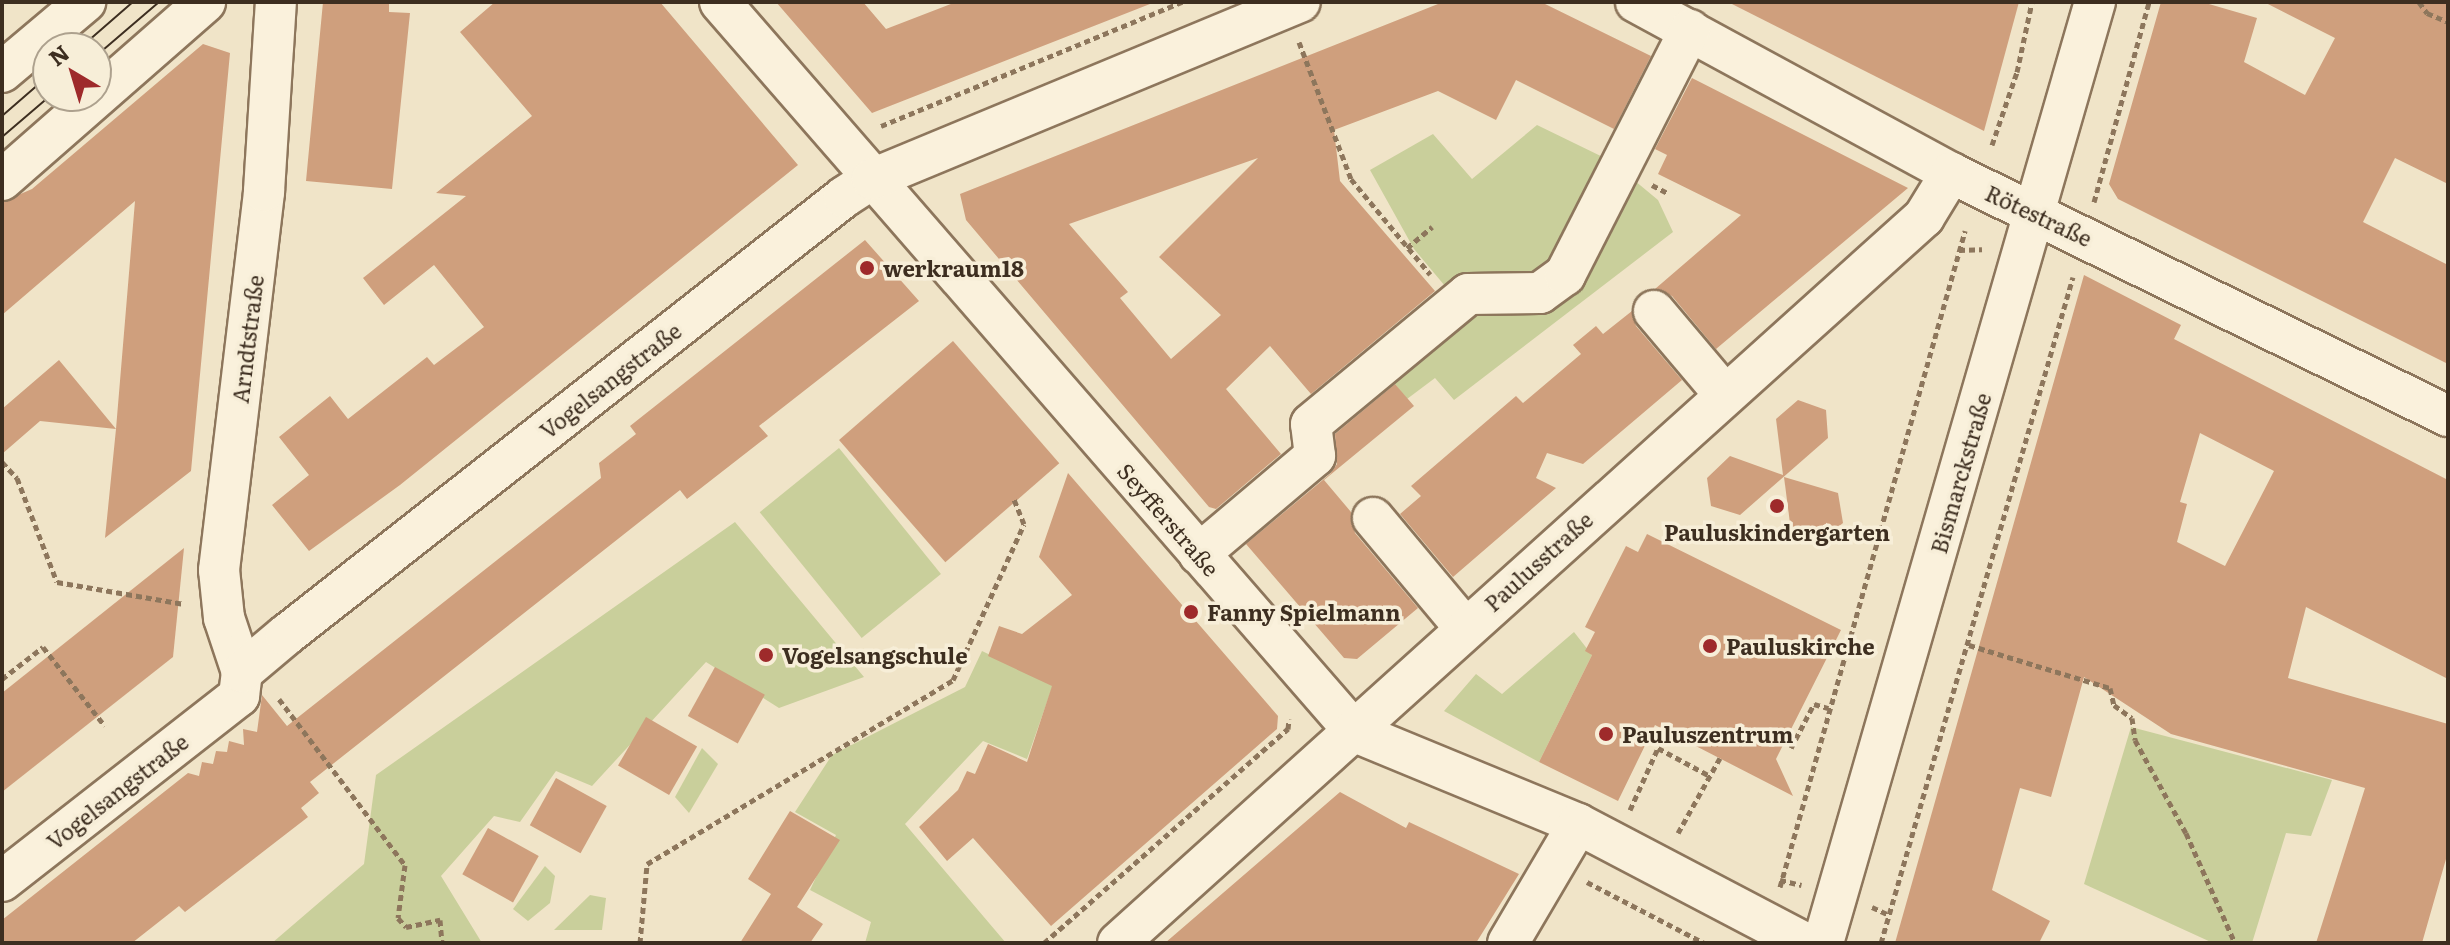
<!DOCTYPE html>
<html>
<head>
<meta charset="utf-8">
<style>
  body { margin:0 }
  #map { position:relative; width:2450px; height:945px; overflow:hidden; background:#f0e4c8; font-family:Literata,serif }
  div>[style] { position:absolute }
  .green>* { inset:0; background:#c9cf9b; transform-origin:0 0 }
  .building>* { inset:0; background:#cf9f7d; transform-origin:0 0 }
  .path>* { height:5px; margin-top:-2.5px; transform-origin:0; background:repeating-linear-gradient(90deg,#8d765c 0 6px,transparent 0 10px) }
  .roads { filter:drop-shadow(2px 0 #8d765c) drop-shadow(-2px 0 #8d765c) drop-shadow(0 2px #8d765c) drop-shadow(0 -2px #8d765c) }
  .minor>* { height:40px; margin:-20px; padding:0 20px; transform-origin:20px; border-radius:20px; background:#faf1dc }
  .tram>* { height:2px; margin:-1px; padding:0 1px; transform-origin:1px; border-radius:1px; background:#3d2e20 }
  .dots>* { width:22px; height:22px; translate:-50% -50%; box-sizing:border-box; border:4px solid #f7eed8; border-radius:50% }
  span { translate:-50% -50%; white-space:nowrap; text-align:center; line-height:1.15; -webkit-text-stroke:7px #f7eed8; paint-order:stroke }
  .street-label { font-size:22px; color:#3d2e20 }
  .poi-label { font-size:22px; color:#3d2e20; font-weight:700 }
  .left { translate:0 -50%; text-align:left }
  .frame { position:absolute; inset:0; border:4px solid #3d2e20; pointer-events:none }
  .north { position:absolute; left:32px; top:32px; width:80px; height:80px; box-sizing:border-box; background:#f7eed8; border:2px solid #ada18e; border-radius:50%; rotate:322deg; font-size:22px; font-weight:700; line-height:32px; text-align:center; color:#3d2e20 }
  .north::after { content:''; display:block; margin:auto; width:28px; height:36px; background:#9e2a2b; clip-path:polygon(50% 0,100% 100%,50% 72%,0 100%) }
</style>
</head>
<body>
<div id="map">
  <div class="green">
    <i style="clip-path:polygon(1537px 125px,1611px 161px,1658px 200px,1673px 232px,1454px 400px,1435px 378px,1407px 399px,1390px 378px,1455px 288px,1445px 286px,1414px 249px,1370px 170px,1433px 134px,1472px 179px)"></i>
    <i style="left:839px;top:448px;width:162px;height:102px;rotate:51deg"></i>
    <i style="clip-path:polygon(735px 522px,864px 677px,779px 708px,706px 662px,592px 786px,556px 771px,520px 822px,494px 816px,441px 876px,482px 943px,272px 943px,364px 864px,376px 775px)"></i>
    <i style="clip-path:polygon(1574px 632px,1592px 655px,1539px 762px,1444px 711px,1476px 674px,1502px 694px)"></i>
    <i style="clip-path:polygon(982px 651px,1053px 685px,1027px 759px,983px 741px,905px 824px,1006px 943px,865px 943px,871px 922px,810px 890px,836px 835px,795px 812px,832px 755px,965px 687px)"></i>
    <i style="clip-path:polygon(2131px 727px,2332px 780px,2311px 836px,2286px 833px,2252px 943px,2213px 943px,2084px 884px)"></i>
    <i style="clip-path:polygon(702px 748px,718px 764px,689px 813px,675px 797px)"></i>
    <i style="clip-path:polygon(545px 866px,555px 876px,550px 903px,528px 921px,513px 909px)"></i>
    <i style="clip-path:polygon(590px 895px,606px 898px,602px 930px,554px 930px)"></i>
  </div>
  <div class="building">
    <i style="clip-path:polygon(323px 2px,389px 2px,389px 12px,410px 13px,392px 189px,306px 181px)"></i>
    <i style="clip-path:polygon(495px 2px,660px 2px,798px 165px,400px 485px,309px 551px,272px 505px,309px 475px,279px 437px,330px 396px,348px 419px,427px 357px,434px 365px,484px 327px,434px 265px,384px 305px,363px 278px,466px 196px,436px 193px,532px 116px,460px 32px)"></i>
    <i style="clip-path:polygon(776px 2px,863px 2px,886px 29px,956px 2px,1150px 4px,872px 113px)"></i>
    <i style="clip-path:polygon(evenodd,1443px 2px,1541px 2px,1651px 56px,1614px 129px,1516px 80px,1496px 120px,1438px 91px,1334px 130px,1340px 181px,1435px 291px,1311px 394px,1270px 346px,1226px 389px,1281px 454px,1216px 509px,1209px 507px,966px 220px,960px 194px,1443px 2px,1258px 158px,1159px 257px,1221px 315px,1171px 359px,1120px 298px,1128px 292px,1069px 224px,1258px 158px)"></i>
    <i style="clip-path:polygon(1728px 2px,2019px 2px,1984px 131px)"></i>
    <i style="clip-path:polygon(2161px 2px,2202px 2px,2257px 18px,2244px 62px,2305px 95px,2335px 38px,2264px 2px,2448px 2px,2448px 184px,2395px 158px,2363px 222px,2448px 265px,2448px 364px,2118px 199px,2109px 184px)"></i>
    <i style="clip-path:polygon(203px 44px,230px 53px,191px 471px,105px 538px,116px 429px,40px 421px,2px 454px,2px 409px,59px 360px,116px 429px,135px 201px,2px 315px,2px 202px,32px 189px)"></i>
    <i style="clip-path:polygon(1692px 78px,1908px 188px,1716px 349px,1672px 296px,1655px 289px,1741px 215px,1658px 174px,1667px 155px,1655px 149px)"></i>
    <i style="clip-path:polygon(865px 240px,919px 301px,759px 426px,768px 436px,687px 499px,680px 490px,310px 782px,319px 793px,301px 808px,308px 817px,185px 912px,179px 906px,132px 943px,2px 943px,2px 920px,188px 773px,199px 776px,202px 762px,213px 764px,216px 751px,227px 752px,229px 741px,244px 745px,243px 729px,257px 732px,262px 695px,287px 726px,601px 478px,599px 463px,636px 434px,630px 426px)"></i>
    <i style="clip-path:polygon(evenodd,2084px 275px,2181px 325px,2174px 339px,2448px 480px,2448px 679px,2306px 607px,2288px 678px,2448px 724px,2448px 852px,2422px 943px,2316px 943px,2365px 788px,2171px 734px,2084px 677px,2051px 797px,2020px 788px,1992px 890px,2050px 921px,2039px 943px,1895px 943px,2084px 275px,2200px 433px,2274px 471px,2225px 566px,2177px 542px,2187px 504px,2180px 502px,2200px 433px)"></i>
    <i style="clip-path:polygon(1632px 311px,1636px 326px,1682px 380px,1583px 464px,1547px 453px,1536px 478px,1556px 488px,1453px 577px,1400px 514px,1421px 496px,1411px 486px,1516px 396px,1523px 403px,1581px 354px,1573px 345px,1596px 326px,1603px 334px)"></i>
    <i style="left:953px;top:341px;width:162px;height:151px;rotate:49deg"></i>
    <i style="clip-path:polygon(1395px 384px,1414px 406px,1324px 480px,1351px 512px,1355px 533px,1418px 608px,1357px 659px,1344px 658px,1246px 544px,1330px 474px,1337px 464px,1335px 434px)"></i>
    <i style="clip-path:polygon(1798px 400px,1826px 410px,1828px 438px,1740px 515px,1711px 506px,1707px 478px,1730px 456px,1783px 475px,1776px 419px)"></i>
    <i style="clip-path:polygon(1068px 473px,1278px 716px,1277px 729px,1051px 926px,973px 838px,947px 861px,919px 827px,958px 790px,967px 771px,975px 774px,988px 744px,1027px 762px,1052px 686px,988px 656px,999px 626px,1022px 634px,1072px 595px,1039px 557px)"></i>
    <i style="clip-path:polygon(1784px 477px,1838px 493px,1843px 523px,1820px 541px,1791px 531px)"></i>
    <i style="clip-path:polygon(1647px 534px,1841px 630px,1776px 759px,1793px 796px,1655px 725px,1618px 801px,1539px 762px,1592px 655px,1585px 651px,1595px 632px,1585px 627px,1626px 546px,1638px 552px)"></i>
    <i style="clip-path:polygon(184px 548px,173px 657px,2px 792px,2px 693px)"></i>
    <i style="left:715px;top:667px;width:57px;height:56px;rotate:29deg"></i>
    <i style="left:646px;top:717px;width:59px;height:56px;rotate:30deg"></i>
    <i style="left:556px;top:778px;width:58px;height:54px;rotate:29deg"></i>
    <i style="clip-path:polygon(1340px 792px,1406px 828px,1409px 822px,1519px 874px,1476px 943px,1165px 943px)"></i>
    <i style="clip-path:polygon(790px 811px,840px 840px,797px 907px,823px 924px,810px 943px,740px 943px,771px 894px,748px 879px)"></i>
    <i style="left:488px;top:828px;width:58px;height:53px;rotate:29deg"></i>
  </div>
  <div class="path">
    <i style="left:2419px;top:2px;width:14px;rotate:54deg"></i>
    <i style="left:2427px;top:13px;width:23px;rotate:23deg"></i>
    <i style="left:1299px;top:42px;width:147px;rotate:69.2deg"></i>
    <i style="left:1351px;top:179px;width:124px;rotate:50.3deg"></i>
    <i style="left:881px;top:126px;width:326px;rotate:-22.4deg"></i>
    <i style="left:1992px;top:145px;width:77px;rotate:-71.1deg"></i>
    <i style="left:2017px;top:72px;width:72px;rotate:-77.9deg"></i>
    <i style="left:1652px;top:185px;width:18px;rotate:27deg"></i>
    <i style="left:2094px;top:202px;width:207px;rotate:-74.6deg"></i>
    <i style="left:1407px;top:248px;width:33px;rotate:-40deg"></i>
    <i style="left:1959px;top:250px;width:23px;rotate:-2deg"></i>
    <i style="left:2px;top:462px;width:22px;rotate:47deg"></i>
    <i style="left:17px;top:478px;width:111px;rotate:69deg"></i>
    <i style="left:57px;top:582px;width:129px;rotate:9.8deg"></i>
    <i style="left:1969px;top:645px;width:147px;rotate:17deg"></i>
    <i style="left:2110px;top:688px;width:17px;rotate:77deg"></i>
    <i style="left:2114px;top:705px;width:22px;rotate:36deg"></i>
    <i style="left:2132px;top:718px;width:22px;rotate:82deg"></i>
    <i style="left:2135px;top:740px;width:106px;rotate:61.3deg"></i>
    <i style="left:2186px;top:833px;width:120px;rotate:66deg"></i>
    <i style="left:2px;top:679px;width:52px;rotate:-38deg"></i>
    <i style="left:43px;top:647px;width:100px;rotate:51.9deg"></i>
    <i style="left:279px;top:699px;width:208px;rotate:52.8deg"></i>
    <i style="left:405px;top:865px;width:53px;rotate:97.5deg"></i>
    <i style="left:398px;top:918px;width:12px;rotate:48deg"></i>
    <i style="left:406px;top:927px;width:35px;rotate:-12deg"></i>
    <i style="left:440px;top:920px;width:23px;rotate:85deg"></i>
    <i style="left:1791px;top:748px;width:50px;rotate:-62.4deg"></i>
    <i style="left:1814px;top:704px;width:15px;rotate:16deg"></i>
    <i style="left:1630px;top:810px;width:68px;rotate:-65.7deg"></i>
    <i style="left:1658px;top:748px;width:59px;rotate:28.3deg"></i>
    <i style="left:1678px;top:833px;width:86px;rotate:-60.8deg"></i>
    <i style="left:1780px;top:880px;width:22px;rotate:13deg"></i>
    <i style="left:1587px;top:882px;width:132px;rotate:27.5deg"></i>
    <i style="left:1780px;top:887px;width:682px;rotate:-74.25deg"></i>
    <i style="left:1872px;top:907px;width:19px;rotate:25deg"></i>
    <i style="left:640px;top:943px;width:79px;rotate:-84.9deg"></i>
    <i style="left:647px;top:864px;width:357px;rotate:-31deg"></i>
    <i style="left:953px;top:680px;width:171px;rotate:-65.5deg"></i>
    <i style="left:1024px;top:524px;width:27px;rotate:-112deg"></i>
    <i style="left:1044px;top:943px;width:325px;rotate:-41.3deg"></i>
    <i style="left:1288px;top:729px;width:10px;rotate:-84deg"></i>
    <i style="left:1881px;top:943px;width:693px;rotate:-73.92deg"></i>
  </div>
  <div class="roads">
    <div class="minor">
      <i style="left:720px;top:2px;width:968px;rotate:48.98deg"></i>
      <i style="left:1355px;top:732px;width:241px;rotate:22.4deg"></i>
      <i style="left:1578px;top:824px;width:256px;rotate:27.7deg"></i>
      <i style="left:1636px;top:2px;width:358px;rotate:28.5deg"></i>
      <i style="left:1951px;top:173px;width:553px;rotate:26.06deg"></i>
      <i style="left:2px;top:72px;width:109px;rotate:-40.1deg"></i>
      <i style="left:2px;top:180px;width:270px;rotate:-41.2deg"></i>
      <i style="left:1654px;top:311px;width:110px;rotate:49.8deg"></i>
      <i style="left:1373px;top:518px;width:142px;rotate:50.1deg"></i>
      <i style="left:1199px;top:554px;width:152px;rotate:-40.2deg"></i>
      <i style="left:1315px;top:456px;width:32px;rotate:-97deg"></i>
      <i style="left:1311px;top:424px;width:204px;rotate:-39.6deg"></i>
      <i style="left:1468px;top:294px;width:72px;rotate:-0.8deg"></i>
      <i style="left:1540px;top:293px;width:31px;rotate:-36deg"></i>
      <i style="left:1565px;top:275px;width:275px;rotate:-63deg"></i>
      <i style="left:242px;top:672px;width:57px;rotate:-108.4deg"></i>
      <i style="left:224px;top:618px;width:48px;rotate:-95.9deg"></i>
      <i style="left:219px;top:570px;width:382px;rotate:-83.2deg"></i>
      <i style="left:264px;top:191px;width:189px;rotate:-86.4deg"></i>
      <i style="left:2px;top:881px;width:301px;rotate:-38deg"></i>
      <i style="left:239px;top:696px;width:24px;rotate:-83deg"></i>
      <i style="left:242px;top:672px;width:57px;rotate:-40.1deg"></i>
      <i style="left:286px;top:635px;width:709px;rotate:-38.13deg"></i>
      <i style="left:844px;top:197px;width:33px;rotate:-33deg"></i>
      <i style="left:872px;top:179px;width:463px;rotate:-22.5deg"></i>
      <i style="left:1118px;top:943px;width:1085px;rotate:-42.01deg"></i>
      <i style="left:1924px;top:217px;width:52px;rotate:-58.5deg"></i>
      <i style="left:1508px;top:943px;width:138px;rotate:-59.5deg"></i>
      <i style="left:1823px;top:943px;width:980px;rotate:-73.88deg"></i>
    </div>
  </div>
  <div class="tram">
    <i style="left:80px;top:48px;width:70px;rotate:-41deg"></i>
    <i style="left:96px;top:56px;width:83px;rotate:-40.6deg"></i>
    <i style="left:2px;top:116px;width:61px;rotate:-41deg"></i>
    <i style="left:2px;top:137px;width:63px;rotate:-40.5deg"></i>
  </div>
  <div class="dots">
    <i style="left:867px;top:268px;background:#9e2a2b"></i>
    <i style="left:1777px;top:506px;background:#9e2a2b"></i>
    <i style="left:1191px;top:612px;background:#9e2a2b"></i>
    <i style="left:1710px;top:646px;background:#9e2a2b"></i>
    <i style="left:766px;top:655px;background:#9e2a2b"></i>
    <i style="left:1606px;top:734px;background:#9e2a2b"></i>
  </div>
  <div class="street-label">
    <span style="left:2039px;top:215px;rotate:25deg">Rötestraße</span>
    <span style="left:247px;top:339px;rotate:-83deg">Arndtstraße</span>
    <span style="left:610px;top:380px;rotate:-38deg">Vogelsangstraße</span>
    <span style="left:1960px;top:473px;rotate:-74deg">Bismarckstraße</span>
    <span style="left:1169px;top:519px;rotate:49deg">Seyfferstraße</span>
    <span style="left:1538px;top:561px;rotate:-42deg">Paulusstraße</span>
    <span style="left:117px;top:791px;rotate:-38deg">Vogelsangstraße</span>
  </div>
  <div class="poi-label">
    <span class="left" style="left:883px;top:268px">werkraum18</span>
    <span style="left:1777px;top:532px">Pauluskindergarten</span>
    <span class="left" style="left:1207px;top:612px">Fanny Spielmann</span>
    <span class="left" style="left:1726px;top:646px">Pauluskirche</span>
    <span class="left" style="left:782px;top:655px">Vogelsangschule</span>
    <span class="left" style="left:1622px;top:734px">Pauluszentrum</span>
  </div>
  <div class="frame"></div>
  <div class="north">N</div>
</div>
</body>
</html>
